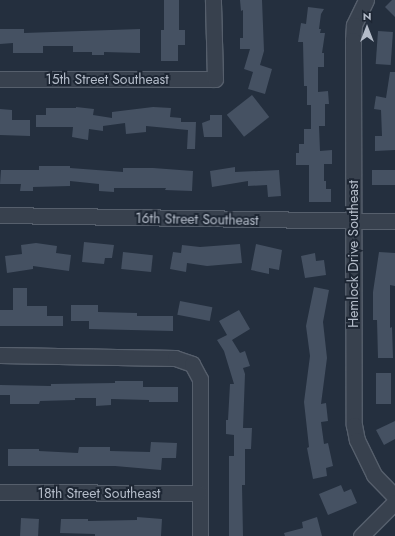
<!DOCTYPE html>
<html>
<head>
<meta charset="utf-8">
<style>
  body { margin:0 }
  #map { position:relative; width:395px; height:536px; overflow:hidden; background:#242f3e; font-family:Jost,sans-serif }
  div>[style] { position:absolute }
  .building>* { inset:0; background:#455162; transform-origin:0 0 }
  .roads { filter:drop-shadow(1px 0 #565f6c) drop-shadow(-1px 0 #565f6c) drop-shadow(0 1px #565f6c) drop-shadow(0 -1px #565f6c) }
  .minor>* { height:15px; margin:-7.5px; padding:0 7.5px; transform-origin:7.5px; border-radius:7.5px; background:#38414e }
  span { translate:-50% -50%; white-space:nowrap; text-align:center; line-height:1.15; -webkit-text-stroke:4px #1d2633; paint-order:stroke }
  .street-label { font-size:14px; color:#b4bcc9 }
  .north { position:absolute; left:347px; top:8px; width:40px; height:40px; -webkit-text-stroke:3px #1d2633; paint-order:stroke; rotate:0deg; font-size:11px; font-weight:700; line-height:16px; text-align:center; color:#b4bcc9 }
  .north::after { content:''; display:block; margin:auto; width:14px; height:18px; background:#b4bcc9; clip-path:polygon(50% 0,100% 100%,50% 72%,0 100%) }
</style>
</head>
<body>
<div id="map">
  <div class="building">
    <i style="clip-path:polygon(164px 0,179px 0,179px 30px,185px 30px,185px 45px,178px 45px,178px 61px,161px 61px,161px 30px,164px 30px)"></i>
    <i style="clip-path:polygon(240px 0,262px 0,264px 51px,260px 65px,272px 69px,265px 94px,248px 89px,253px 72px,244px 69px,250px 49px,240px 49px,240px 38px,243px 38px,243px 10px,241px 11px)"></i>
    <i style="clip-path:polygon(392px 0,395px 0,395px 17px,385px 7px)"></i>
    <i style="clip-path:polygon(308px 7px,324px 9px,321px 14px,319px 29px,321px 29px,320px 33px,325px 33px,322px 53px,324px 53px,324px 67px,318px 67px,318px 92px,328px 91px,329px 104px,325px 104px,325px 126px,319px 126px,320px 151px,332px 150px,332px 164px,324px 164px,324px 181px,326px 181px,326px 189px,331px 189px,331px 202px,309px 202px,309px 165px,296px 165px,296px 153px,299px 153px,299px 144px,304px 144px,304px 129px,311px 129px,311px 105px,307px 105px,307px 86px,304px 86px,303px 42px,298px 42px,301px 23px,306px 24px)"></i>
    <i style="clip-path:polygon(0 29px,24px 29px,24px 33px,140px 29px,140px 53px,104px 52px,104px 55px,92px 55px,92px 52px,73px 52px,73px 46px,43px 46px,43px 53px,13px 53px,13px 43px,0 44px)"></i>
    <i style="left:378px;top:31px;width:15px;height:33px;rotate:4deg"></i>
    <i style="clip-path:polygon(390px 72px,395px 72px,395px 150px,375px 151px,375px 136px,382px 136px,381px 110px,374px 109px,376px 96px,386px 98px)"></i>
    <i style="left:252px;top:95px;width:28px;height:32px;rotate:52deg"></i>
    <i style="clip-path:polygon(76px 107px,94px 109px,93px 115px,112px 118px,112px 112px,153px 107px,171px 108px,170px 117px,181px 118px,181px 122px,196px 122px,195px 149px,187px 149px,188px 130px,146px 126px,146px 132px,126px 134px,125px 123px,103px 126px,103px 131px,89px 129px,88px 140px,72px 137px,73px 127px,36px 127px,36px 115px,46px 115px,46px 108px,76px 108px)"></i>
    <i style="clip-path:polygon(0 109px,12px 110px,12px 120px,30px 120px,30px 136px,0 135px)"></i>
    <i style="clip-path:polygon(210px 115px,222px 115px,222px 137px,204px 137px,202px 123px,210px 120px)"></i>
    <i style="clip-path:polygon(39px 166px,70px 166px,70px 168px,123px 172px,123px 168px,153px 168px,193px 171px,192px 191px,165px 190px,166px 188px,114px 188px,114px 192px,99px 191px,99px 184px,70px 181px,70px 186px,33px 187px,33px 191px,20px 191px,21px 184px,0 184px,1px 170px,39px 170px)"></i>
    <i style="clip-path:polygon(235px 167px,235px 172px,279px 170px,281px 196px,268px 197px,267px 185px,248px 186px,248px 181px,212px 187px,210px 171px)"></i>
    <i style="left:372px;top:170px;width:23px;height:15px"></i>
    <i style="clip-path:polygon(84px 242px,114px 245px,112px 258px,105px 258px,104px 264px,82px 262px)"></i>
    <i style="clip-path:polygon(36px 243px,57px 246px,56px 253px,71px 255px,69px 271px,33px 266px,33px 269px,7px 273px,5px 256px,22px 254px,21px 245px)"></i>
    <i style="clip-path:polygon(240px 244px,242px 263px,207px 266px,187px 263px,186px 272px,170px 269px,173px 252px,181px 253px,182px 245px,200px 247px)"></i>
    <i style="clip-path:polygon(256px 244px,282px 250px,279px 270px,269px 268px,269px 274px,251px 270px)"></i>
    <i style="left:123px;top:252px;width:30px;height:17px;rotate:6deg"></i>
    <i style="clip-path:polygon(379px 252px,395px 253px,395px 286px,390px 285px,390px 328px,392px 327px,393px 358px,378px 358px,377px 320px,373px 320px,373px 292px)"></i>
    <i style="clip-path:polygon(315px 253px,316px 261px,324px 260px,326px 275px,305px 278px,301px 256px)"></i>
    <i style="clip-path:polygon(314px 287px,329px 290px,323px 322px,327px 358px,321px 404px,326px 403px,328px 421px,321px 422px,324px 444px,328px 443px,333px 466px,326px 468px,327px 476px,313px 479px,307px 448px,309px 447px,304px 402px,310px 356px,306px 326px)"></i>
    <i style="clip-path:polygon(13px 288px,27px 288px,27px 306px,47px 306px,47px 316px,63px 316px,63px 326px,0 326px,0 310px,13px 310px)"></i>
    <i style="left:180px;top:301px;width:33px;height:14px;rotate:11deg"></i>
    <i style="clip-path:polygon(71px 305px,98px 305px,98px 312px,137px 313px,137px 316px,173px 316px,173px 331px,89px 329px,89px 321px,71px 321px)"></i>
    <i style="clip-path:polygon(239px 310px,250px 329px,232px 340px,240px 353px,245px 351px,250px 366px,243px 368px,245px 374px,243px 428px,252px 428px,251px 449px,245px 449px,245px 485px,242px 485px,243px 536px,229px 536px,229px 456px,234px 456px,234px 435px,226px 434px,226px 420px,228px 420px,230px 384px,234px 384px,224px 351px,217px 340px,227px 335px,219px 321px)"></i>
    <i style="left:376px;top:373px;width:15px;height:31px"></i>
    <i style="clip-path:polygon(115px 381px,143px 381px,143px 387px,178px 387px,178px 402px,149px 402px,149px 400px,111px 399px,111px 405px,96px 406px,96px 398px,75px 398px,75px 400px,40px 401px,39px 404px,10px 404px,10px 395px,0 395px,0 385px,51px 386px,51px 384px,115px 383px)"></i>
    <i style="clip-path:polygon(395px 421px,395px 439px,384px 445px,376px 430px)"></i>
    <i style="clip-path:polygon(151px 442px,177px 443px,176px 458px,162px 458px,161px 470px,115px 466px,8px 466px,8px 449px,39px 449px,39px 451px,78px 453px,79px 447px,110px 447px,110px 451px,150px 452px)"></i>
    <i style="clip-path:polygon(341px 485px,344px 492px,351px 489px,357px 503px,328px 515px,319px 494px)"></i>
    <i style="clip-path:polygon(137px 517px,162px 519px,161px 536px,95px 536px,95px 534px,60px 533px,61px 519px,88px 519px,88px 521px,137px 520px)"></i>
    <i style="clip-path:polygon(317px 517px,322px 536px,285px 536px,284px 533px,303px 528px,302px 522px)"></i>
    <i style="left:21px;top:518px;width:18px;height:18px;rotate:3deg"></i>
  </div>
  <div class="roads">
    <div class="minor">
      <i style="left:366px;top:0;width:28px;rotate:116deg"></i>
      <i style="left:354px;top:25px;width:15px;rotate:94deg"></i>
      <i style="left:353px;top:40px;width:385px;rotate:89.9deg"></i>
      <i style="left:354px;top:425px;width:15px;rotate:79deg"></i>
      <i style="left:357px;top:440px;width:39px;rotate:64deg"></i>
      <i style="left:374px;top:475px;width:30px;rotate:46deg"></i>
      <i style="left:0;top:79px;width:215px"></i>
      <i style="left:215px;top:79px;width:79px;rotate:-91.5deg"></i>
      <i style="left:0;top:215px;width:395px;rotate:0.9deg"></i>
      <i style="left:0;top:355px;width:175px;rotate:1deg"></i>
      <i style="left:175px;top:358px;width:18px;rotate:19deg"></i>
      <i style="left:192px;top:364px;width:17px;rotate:62deg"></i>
      <i style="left:200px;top:379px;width:157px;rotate:90deg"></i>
      <i style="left:0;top:492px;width:199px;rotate:0.3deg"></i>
      <i style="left:361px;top:536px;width:48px;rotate:-45deg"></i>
    </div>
  </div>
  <div class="street-label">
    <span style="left:107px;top:79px">15th Street Southeast</span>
    <span style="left:197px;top:219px;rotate:1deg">16th Street Southeast</span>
    <span style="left:353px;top:254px;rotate:-90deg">Hemlock Drive Southeast</span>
    <span style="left:99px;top:493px">18th Street Southeast</span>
  </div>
  <div class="north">N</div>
</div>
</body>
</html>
